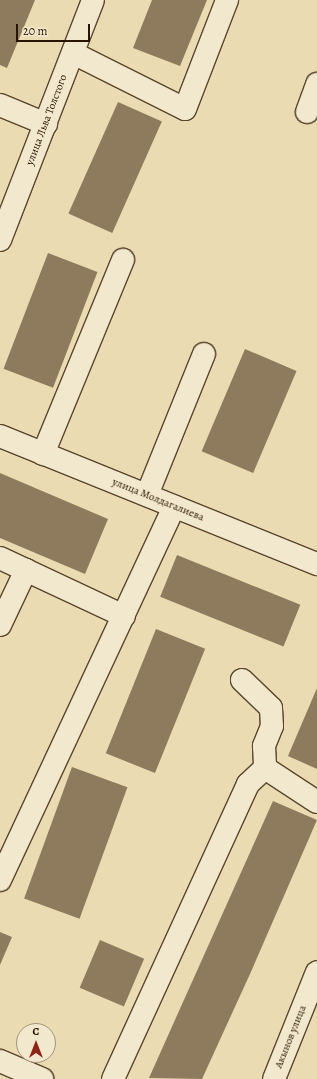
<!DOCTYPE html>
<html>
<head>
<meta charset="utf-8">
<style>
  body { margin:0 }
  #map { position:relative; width:317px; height:1079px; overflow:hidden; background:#ebdbb2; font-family:Alegreya,serif }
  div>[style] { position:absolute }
  .building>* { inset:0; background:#8e7b5d; transform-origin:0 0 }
  .roads { filter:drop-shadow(1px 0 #5a462d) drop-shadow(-1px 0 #5a462d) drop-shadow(0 1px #5a462d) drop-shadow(0 -1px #5a462d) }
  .minor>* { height:22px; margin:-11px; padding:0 11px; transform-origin:11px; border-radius:11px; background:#f2e8cd }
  span { translate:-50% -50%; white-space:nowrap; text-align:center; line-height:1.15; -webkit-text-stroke:3.5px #f2e8cd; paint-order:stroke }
  .street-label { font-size:11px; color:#291401 }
  .north { position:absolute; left:16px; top:1023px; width:40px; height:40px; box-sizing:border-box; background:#f2e8cd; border:1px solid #a2937b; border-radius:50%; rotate:0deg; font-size:11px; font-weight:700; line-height:16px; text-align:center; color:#291401 }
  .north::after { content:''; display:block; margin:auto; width:14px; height:18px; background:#8f2418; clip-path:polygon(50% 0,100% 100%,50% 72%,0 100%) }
  .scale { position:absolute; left:16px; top:24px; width:74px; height:18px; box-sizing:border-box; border:2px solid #291401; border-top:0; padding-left:5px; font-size:12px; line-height:14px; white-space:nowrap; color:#291401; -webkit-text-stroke:3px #f2e8cd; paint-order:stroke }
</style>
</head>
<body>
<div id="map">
  <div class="building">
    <i style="clip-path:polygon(0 0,35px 0,7px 68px,0 65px)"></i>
    <i style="clip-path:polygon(152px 0,207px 0,180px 66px,133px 48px)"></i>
    <i style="left:118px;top:102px;width:48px;height:122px;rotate:24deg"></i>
    <i style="left:48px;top:253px;width:53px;height:124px;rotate:21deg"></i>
    <i style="left:245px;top:349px;width:56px;height:111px;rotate:23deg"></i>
    <i style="clip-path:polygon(0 473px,108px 519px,85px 574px,0 538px)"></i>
    <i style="left:177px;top:555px;width:133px;height:45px;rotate:22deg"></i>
    <i style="left:156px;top:629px;width:53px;height:134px;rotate:22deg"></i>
    <i style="clip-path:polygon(317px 688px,317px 769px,288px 756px)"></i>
    <i style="left:72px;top:767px;width:59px;height:140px;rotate:20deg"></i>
    <i style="clip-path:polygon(273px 801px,317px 820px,250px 974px,202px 1079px,149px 1078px)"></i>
    <i style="clip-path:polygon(0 932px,12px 937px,0 965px)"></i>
    <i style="left:100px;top:940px;width:48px;height:52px;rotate:23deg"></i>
  </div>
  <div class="roads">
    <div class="minor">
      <i style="left:73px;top:53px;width:125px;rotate:26.6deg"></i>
      <i style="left:185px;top:109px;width:117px;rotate:-68.9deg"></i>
      <i style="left:0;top:105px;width:50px;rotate:22.4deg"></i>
      <i style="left:307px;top:112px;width:30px;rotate:-70deg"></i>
      <i style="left:0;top:240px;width:257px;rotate:-68.8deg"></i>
      <i style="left:0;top:436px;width:342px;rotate:22deg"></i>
      <i style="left:43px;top:454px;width:210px;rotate:-67.6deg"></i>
      <i style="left:147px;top:495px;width:152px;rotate:-68deg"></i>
      <i style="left:0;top:558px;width:137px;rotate:25.1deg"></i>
      <i style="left:0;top:625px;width:61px;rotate:-64.7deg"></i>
      <i style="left:242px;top:680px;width:40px;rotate:44deg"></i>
      <i style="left:271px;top:708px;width:18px;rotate:87deg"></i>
      <i style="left:272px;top:726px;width:22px;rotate:112deg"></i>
      <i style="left:264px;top:746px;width:22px;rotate:87deg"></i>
      <i style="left:265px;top:768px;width:62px;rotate:33.2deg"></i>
      <i style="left:0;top:880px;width:412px;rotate:-65deg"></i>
      <i style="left:0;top:1061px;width:46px;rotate:23.2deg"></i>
      <i style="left:113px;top:1079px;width:324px;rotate:-65.4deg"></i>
      <i style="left:248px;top:784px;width:23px;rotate:-43deg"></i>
      <i style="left:274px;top:1079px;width:115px;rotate:-68.1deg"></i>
    </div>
  </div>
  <div class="street-label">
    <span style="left:47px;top:120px;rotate:-69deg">улица Льва Толстого</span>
    <span style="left:158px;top:500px;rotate:22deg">улица Молдагалиева</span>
    <span style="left:291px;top:1037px;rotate:-68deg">Акынов улица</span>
  </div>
  <div class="north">С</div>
  <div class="scale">20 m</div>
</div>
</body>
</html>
